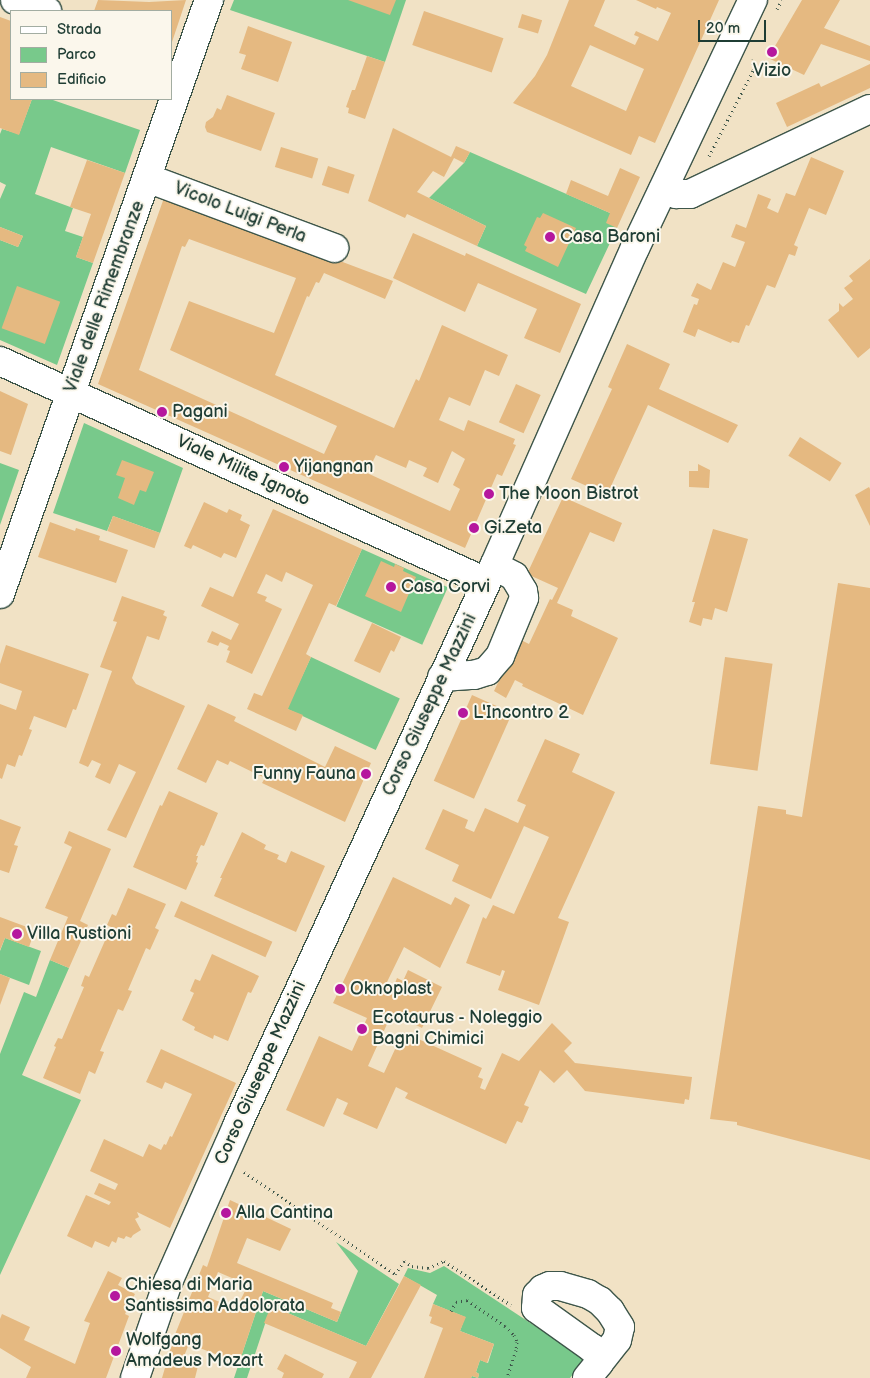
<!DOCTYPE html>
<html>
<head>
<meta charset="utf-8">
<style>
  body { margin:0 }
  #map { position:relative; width:870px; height:1378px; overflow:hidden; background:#f1e2c5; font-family:"Balsamiq Sans",sans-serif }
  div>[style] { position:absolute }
  .green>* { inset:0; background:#78c98b; transform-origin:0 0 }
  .building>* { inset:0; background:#e5b981; transform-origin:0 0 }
  .path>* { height:3px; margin-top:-1.5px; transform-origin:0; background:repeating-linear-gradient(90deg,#3e564a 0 1px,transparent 0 5px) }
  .roads { filter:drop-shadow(1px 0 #3e564a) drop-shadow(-1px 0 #3e564a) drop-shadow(0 1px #3e564a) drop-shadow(0 -1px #3e564a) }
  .minor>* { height:28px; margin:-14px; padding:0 14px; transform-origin:14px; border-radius:14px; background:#fff }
  .dots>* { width:14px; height:14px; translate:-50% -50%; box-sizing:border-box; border:2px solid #fbf7ec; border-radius:50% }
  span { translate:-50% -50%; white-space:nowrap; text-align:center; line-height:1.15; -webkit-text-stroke:4px #fbf7ec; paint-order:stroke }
  .poi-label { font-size:18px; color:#1f3d34 }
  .left { translate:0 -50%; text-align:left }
  .right { translate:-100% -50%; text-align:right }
  .street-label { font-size:18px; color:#1f3d34 }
  .legend { position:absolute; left:10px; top:10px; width:162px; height:90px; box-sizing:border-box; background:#fbf7ec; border:1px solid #a3ada2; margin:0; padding:6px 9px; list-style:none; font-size:15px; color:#1f3d34 }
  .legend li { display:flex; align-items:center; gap:10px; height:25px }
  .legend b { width:25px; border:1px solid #a3ada2 }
  .scale { position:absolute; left:698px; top:20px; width:68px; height:22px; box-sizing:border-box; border:2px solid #1f3d34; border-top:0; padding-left:6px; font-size:15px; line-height:18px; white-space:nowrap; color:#1f3d34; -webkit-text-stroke:4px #fbf7ec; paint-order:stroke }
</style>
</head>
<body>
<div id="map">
  <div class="green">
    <i style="clip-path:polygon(234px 0,406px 0,385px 62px,230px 10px)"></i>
    <i style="clip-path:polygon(32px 99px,50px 99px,140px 130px,125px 173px,51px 147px,35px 194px,73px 208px,65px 231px,83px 237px,76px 257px,93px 263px,57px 365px,0 340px,0 240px,18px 247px,23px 236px,0 227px,0 199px,6px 185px,0 182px,0 134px,2px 129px,19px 134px)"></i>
    <i style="clip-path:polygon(470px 152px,610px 213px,617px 228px,586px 294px,477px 246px,486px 226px,429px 198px,464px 163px)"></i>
    <i style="clip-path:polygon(84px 423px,183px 468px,160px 533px,113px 516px,107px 531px,53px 513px)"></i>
    <i style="clip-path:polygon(0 463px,19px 470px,0 525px)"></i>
    <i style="left:362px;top:549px;width:94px;height:63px;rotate:24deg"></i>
    <i style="left:311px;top:657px;width:98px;height:57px;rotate:25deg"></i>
    <i style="clip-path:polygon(5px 938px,41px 951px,29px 985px,0 974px,0 951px)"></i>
    <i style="clip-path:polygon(50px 960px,69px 968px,22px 1075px,81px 1100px,0 1275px,0 1054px,24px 992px,36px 997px)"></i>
    <i style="clip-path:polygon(336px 1242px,399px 1284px,366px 1346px,271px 1306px,247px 1378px,234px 1378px,263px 1291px,337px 1322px,358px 1271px)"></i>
    <i style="clip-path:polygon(444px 1266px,585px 1359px,570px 1378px,471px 1378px,472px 1376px,478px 1378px,479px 1374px,476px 1372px,480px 1360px,488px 1363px,494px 1344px,460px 1331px,465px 1317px,433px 1304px,437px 1295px,404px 1276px,408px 1268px,430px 1273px)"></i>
  </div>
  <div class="building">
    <i style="clip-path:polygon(98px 0,149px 2px,186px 0,172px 42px,171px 11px,94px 11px)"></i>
    <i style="clip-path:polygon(348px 0,396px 0,390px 15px)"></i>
    <i style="clip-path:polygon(evenodd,569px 0,605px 0,594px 26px,635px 45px,639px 37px,634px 35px,636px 31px,658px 41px,671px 13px,657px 7px,656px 9px,636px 0,719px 0,655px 143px,639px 136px,631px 155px,513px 103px,535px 76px,547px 55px,569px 0,590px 45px,644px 69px,626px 111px,571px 86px,590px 45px)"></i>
    <i style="clip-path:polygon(802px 0,840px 0,824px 28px,870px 46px,870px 61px,821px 44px,804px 75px,768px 58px)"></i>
    <i style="left:424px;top:11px;width:84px;height:36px;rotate:19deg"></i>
    <i style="left:522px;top:14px;width:21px;height:14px;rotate:17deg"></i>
    <i style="clip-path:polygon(0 17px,11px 21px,11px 99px,32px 99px,19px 135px,0 128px)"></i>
    <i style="clip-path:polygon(248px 26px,292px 42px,278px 82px,241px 69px,246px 55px,239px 53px)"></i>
    <i style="clip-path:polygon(367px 56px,385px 62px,365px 119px,348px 113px,349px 108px,346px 107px,352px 90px,355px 90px)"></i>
    <i style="clip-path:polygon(870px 64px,870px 88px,787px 127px,776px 103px,819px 83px,821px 87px)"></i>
    <i style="clip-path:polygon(227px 95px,275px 113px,261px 151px,207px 132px,205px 127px,206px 122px,213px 117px,217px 108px,221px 110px)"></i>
    <i style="clip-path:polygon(393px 128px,451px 157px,456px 146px,470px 152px,464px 163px,454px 158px,444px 177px,433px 171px,417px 192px,486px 226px,477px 246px,407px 214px,405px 218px,368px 201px)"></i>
    <i style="left:281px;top:147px;width:39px;height:21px;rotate:17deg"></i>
    <i style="clip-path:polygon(811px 157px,844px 171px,826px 215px,809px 208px,794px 245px,798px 247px,795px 256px,789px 254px,775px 288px,767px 285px,749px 326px,746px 325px,739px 343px,732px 341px,731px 343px,698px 329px,695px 337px,683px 332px,694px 304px,697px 305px,699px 299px,691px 296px,697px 283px,711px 290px,723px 262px,735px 267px,745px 242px,731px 237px,736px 224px,746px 228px,758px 194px,771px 199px,767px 208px,778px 213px,786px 193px,795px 196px)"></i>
    <i style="clip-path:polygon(87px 160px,125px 173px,93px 263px,76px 257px,91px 214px,70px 207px)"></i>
    <i style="left:328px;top:166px;width:28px;height:20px;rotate:18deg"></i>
    <i style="clip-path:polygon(620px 168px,640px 177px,617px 228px,606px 223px,610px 213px,566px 194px,571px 180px,608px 196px)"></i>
    <i style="clip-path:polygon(evenodd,165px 195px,393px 281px,385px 299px,324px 273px,319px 283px,316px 282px,309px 297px,307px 296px,275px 375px,394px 428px,416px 379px,419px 381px,442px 325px,508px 355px,499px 376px,485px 370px,470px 406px,449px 397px,439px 420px,464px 431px,468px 420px,515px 439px,513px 444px,516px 445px,502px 476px,497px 474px,465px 548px,98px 384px,165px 195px,189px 239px,296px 278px,274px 333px,189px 301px,170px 350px,337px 426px,324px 454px,139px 370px,182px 246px,185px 247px,189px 239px,165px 195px,452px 451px,465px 459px,453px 485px,460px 489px,450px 511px,367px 473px,376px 455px,406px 468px,409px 460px,427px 468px,423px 476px,438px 483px,452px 451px)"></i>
    <i style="clip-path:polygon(543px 213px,576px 228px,558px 267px,525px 251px,527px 247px,524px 245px,537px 217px,540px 218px)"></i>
    <i style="clip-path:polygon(0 227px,23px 236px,18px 247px,0 240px)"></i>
    <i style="clip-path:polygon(413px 233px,465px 256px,466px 253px,581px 304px,560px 353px,524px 338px,537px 309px,478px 283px,465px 312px,393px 278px)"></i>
    <i style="clip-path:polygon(870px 259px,870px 348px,858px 358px,828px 320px,839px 311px,839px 303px,843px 307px,853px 299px,844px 288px,853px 281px,849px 276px)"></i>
    <i style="left:17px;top:286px;width:46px;height:45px;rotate:20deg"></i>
    <i style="clip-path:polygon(627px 344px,670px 364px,659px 389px,738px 425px,728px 443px,648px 405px,607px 495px,571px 479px,612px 389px,608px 387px)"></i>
    <i style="left:516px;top:384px;width:27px;height:42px;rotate:24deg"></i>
    <i style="clip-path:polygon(0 391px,28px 404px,11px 455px,0 451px)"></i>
    <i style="left:800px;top:437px;width:49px;height:22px;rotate:32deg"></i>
    <i style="clip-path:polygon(122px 460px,154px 472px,146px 492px,140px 490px,134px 505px,118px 498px,125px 478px,116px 475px)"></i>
    <i style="clip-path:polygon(698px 464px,710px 470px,709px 488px,689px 487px,689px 471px,698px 471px)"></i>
    <i style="clip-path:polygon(869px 487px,870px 489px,870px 526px,855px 495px)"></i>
    <i style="clip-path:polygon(563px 497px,622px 523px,614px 542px,590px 532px,557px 603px,573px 610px,571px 616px,618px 638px,583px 715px,522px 686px,523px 684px,515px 680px,506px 698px,494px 691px,519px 639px,529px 644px,550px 599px,552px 600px,558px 588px,527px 574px)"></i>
    <i style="clip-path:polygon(204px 502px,227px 513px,229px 509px,242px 515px,240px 520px,250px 525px,236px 558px,224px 553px,221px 558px,193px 545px,191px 549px,184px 546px)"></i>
    <i style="clip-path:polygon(273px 509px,362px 549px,336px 606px,329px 603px,306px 654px,311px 657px,288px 709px,303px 715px,296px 731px,247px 709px,254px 693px,262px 696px,313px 585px,286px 572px,282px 582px,266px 574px,257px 593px,267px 597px,265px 601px,282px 609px,252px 674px,226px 662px,230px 651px,227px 650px,229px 646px,220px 642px,218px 646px,207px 642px,212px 631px,231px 640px,239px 624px,201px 606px,210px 587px,233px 597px)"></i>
    <i style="left:113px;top:516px;width:50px;height:16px;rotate:20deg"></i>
    <i style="clip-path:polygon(50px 522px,75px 531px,76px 528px,100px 536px,99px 540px,128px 550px,116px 583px,38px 557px)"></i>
    <i style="clip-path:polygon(713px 529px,748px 539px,727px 612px,715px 608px,712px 620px,703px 618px,701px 626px,689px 622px,695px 602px,692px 602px)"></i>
    <i style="clip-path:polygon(381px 561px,394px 567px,395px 564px,404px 568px,403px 571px,416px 577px,401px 612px,365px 596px)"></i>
    <i style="clip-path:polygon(838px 583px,870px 588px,870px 1160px,737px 1125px,737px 1122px,710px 1119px,758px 806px,786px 810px,786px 814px,802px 817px)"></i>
    <i style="clip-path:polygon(122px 596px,165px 611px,163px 615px,167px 617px,159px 640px,147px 636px,132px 678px,136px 684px,185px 706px,126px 838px,107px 830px,136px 772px,119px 764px,110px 784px,95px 777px,101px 764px,92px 760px,88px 767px,79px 763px,112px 671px,100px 667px,117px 622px,113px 621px)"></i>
    <i style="clip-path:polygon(372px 623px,401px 637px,394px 652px,391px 650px,380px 673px,354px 661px)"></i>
    <i style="clip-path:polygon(6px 645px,89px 674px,76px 710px,73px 709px,66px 728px,34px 716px,29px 729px,32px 730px,22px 756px,19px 755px,15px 767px,7px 764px,2px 779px,0 778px,0 704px,16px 710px,22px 691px,0 683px,0 664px)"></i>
    <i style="left:725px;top:657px;width:48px;height:108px;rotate:8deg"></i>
    <i style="left:472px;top:695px;width:44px;height:94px;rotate:24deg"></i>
    <i style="clip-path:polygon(208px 704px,236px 717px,234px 721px,325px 767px,335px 746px,371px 763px,345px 822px,262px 783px,265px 778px,230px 761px,228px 765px,217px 760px,206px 783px,177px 769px)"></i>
    <i style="clip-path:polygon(545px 739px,580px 754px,572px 772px,615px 792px,558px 918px,569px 922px,539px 1005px,498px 990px,505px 971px,502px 970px,500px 976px,466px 963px,483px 917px,486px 919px,493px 905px,514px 914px,549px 837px,524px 826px,491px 899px,452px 881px,459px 865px,425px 849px,443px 809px,468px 820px,465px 828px,474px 832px,485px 808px,518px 823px,526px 805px,517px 801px)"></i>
    <i style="clip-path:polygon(169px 791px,218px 813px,204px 846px,201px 845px,196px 856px,198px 856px,196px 862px,198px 863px,186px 890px,133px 867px,160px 805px,162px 806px)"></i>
    <i style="clip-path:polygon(0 819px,21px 827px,14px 845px,18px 846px,9px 873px,0 870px)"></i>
    <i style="clip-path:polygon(69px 831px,111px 849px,80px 921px,88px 925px,69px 968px,50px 960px,68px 917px,45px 908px,72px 847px,64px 843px)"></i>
    <i style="clip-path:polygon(242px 832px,266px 845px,264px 849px,279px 855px,277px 859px,286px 863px,291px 851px,325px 866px,296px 932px,214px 896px,222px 878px,220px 878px)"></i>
    <i style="clip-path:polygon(393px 877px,451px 905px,455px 897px,470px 905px,440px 968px,404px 947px,387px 982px,394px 986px,397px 978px,403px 981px,408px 970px,442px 987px,422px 1028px,392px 1013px,368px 1066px,384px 1073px,403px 1032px,482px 1068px,478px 1077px,483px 1079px,480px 1088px,485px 1090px,502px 1053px,519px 1061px,552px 1023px,572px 1043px,564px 1051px,575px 1063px,692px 1077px,689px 1100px,685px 1099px,684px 1104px,585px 1091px,567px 1070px,554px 1083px,540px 1070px,524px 1105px,529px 1107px,522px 1123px,517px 1121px,506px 1144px,405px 1098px,408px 1093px,396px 1087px,377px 1129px,343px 1114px,348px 1103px,337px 1098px,324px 1127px,286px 1110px,319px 1036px,352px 1051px,367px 1018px,333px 1003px)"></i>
    <i style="clip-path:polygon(128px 888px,166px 904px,155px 928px,159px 930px,150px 950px,146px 948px,128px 990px,132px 991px,123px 1011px,118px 1009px,100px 1051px,104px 1052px,95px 1074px,89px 1071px,80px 1094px,43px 1078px,56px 1047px,54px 1046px,58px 1038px,62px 1039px,84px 987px,81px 986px,85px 975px,89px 977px,111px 927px,107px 925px,112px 914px,116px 916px)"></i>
    <i style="left:181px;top:901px;width:100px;height:17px;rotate:24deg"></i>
    <i style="clip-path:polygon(0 917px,35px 930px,29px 947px,5px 938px,0 950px)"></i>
    <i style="clip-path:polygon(212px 954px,259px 976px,251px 993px,248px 992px,228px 1041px,214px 1035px,213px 1039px,194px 1030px,195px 1027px,182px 1020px,194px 993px,190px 991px,195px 979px,200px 981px)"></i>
    <i style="clip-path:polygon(0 974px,10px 978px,0 1005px)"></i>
    <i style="clip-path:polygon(161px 1049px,236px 1083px,170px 1228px,137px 1212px,139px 1217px,135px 1219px,141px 1230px,133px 1235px,131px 1238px,126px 1236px,124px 1239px,118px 1237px,116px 1243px,112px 1241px,109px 1247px,95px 1241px,92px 1248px,67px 1236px,86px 1195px,109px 1205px,111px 1202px,94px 1194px,99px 1183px,115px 1190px,118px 1184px,90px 1171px,104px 1139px,143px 1157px,149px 1144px,161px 1150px,164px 1144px,166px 1145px,170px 1136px,172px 1137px,192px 1094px,165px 1082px,162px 1089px,146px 1082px)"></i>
    <i style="clip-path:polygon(evenodd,230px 1200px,291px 1229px,280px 1251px,247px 1238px,237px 1263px,333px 1303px,331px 1308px,341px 1312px,337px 1322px,263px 1291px,239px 1363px,189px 1344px,184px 1356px,199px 1362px,195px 1378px,162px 1378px,174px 1337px,203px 1265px,207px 1267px,230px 1200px,218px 1272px,248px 1285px,236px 1309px,208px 1297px,218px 1272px)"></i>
    <i style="clip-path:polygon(108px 1271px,122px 1278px,118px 1285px,135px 1294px,125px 1314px,129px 1316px,106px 1378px,26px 1378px,31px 1367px,0 1348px,0 1319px,2px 1314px,30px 1327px,24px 1340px,75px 1364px,90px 1323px,84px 1321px)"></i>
    <i style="clip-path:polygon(404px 1276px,421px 1285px,371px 1378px,349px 1378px,357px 1362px,264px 1323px,271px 1306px,366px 1346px)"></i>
    <i style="clip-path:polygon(433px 1304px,466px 1317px,460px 1331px,494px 1344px,487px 1363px,480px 1360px,476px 1372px,479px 1374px,478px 1378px,472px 1376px,471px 1378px,424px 1378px,443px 1328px,430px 1323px,432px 1317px,429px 1316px)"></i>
    <i style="clip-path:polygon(285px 1354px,324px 1374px,322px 1378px,282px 1378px,284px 1373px,277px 1369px)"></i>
  </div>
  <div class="path">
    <i style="left:777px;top:9px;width:10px;rotate:-61deg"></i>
    <i style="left:709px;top:156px;width:98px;rotate:-62.7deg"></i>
    <i style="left:754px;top:69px;width:10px;rotate:-101deg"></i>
    <i style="left:244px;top:1172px;width:182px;rotate:34deg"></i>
    <i style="left:395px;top:1274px;width:16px;rotate:-55deg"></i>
    <i style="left:404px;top:1261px;width:9px;rotate:32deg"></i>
    <i style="left:412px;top:1266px;width:16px;rotate:7deg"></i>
    <i style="left:428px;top:1268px;width:17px;rotate:-24deg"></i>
    <i style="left:444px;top:1261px;width:80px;rotate:33.3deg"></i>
    <i style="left:451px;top:1311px;width:10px;rotate:-61deg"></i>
    <i style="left:456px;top:1302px;width:11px;rotate:-10deg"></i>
    <i style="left:467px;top:1300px;width:46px;rotate:34.4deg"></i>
    <i style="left:505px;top:1326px;width:13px;rotate:45deg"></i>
    <i style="left:514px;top:1335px;width:8px;rotate:67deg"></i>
    <i style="left:517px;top:1342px;width:8px;rotate:97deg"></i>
    <i style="left:516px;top:1350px;width:29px;rotate:108deg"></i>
  </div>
  <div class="roads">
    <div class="minor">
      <i style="left:15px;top:0;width:34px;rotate:19deg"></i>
      <i style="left:147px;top:178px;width:200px;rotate:20.5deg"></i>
      <i style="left:663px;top:190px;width:14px;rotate:17deg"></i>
      <i style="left:676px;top:194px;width:14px"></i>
      <i style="left:690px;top:194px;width:199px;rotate:-25.3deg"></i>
      <i style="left:0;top:361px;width:534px;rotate:24.45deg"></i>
      <i style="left:0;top:594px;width:630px;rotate:-70.62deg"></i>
      <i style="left:442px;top:677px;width:32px;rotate:-4deg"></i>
      <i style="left:474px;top:675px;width:14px;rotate:-17deg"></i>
      <i style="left:487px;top:671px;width:20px;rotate:-49deg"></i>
      <i style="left:500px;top:656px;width:63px;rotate:-67.5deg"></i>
      <i style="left:524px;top:598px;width:7px;rotate:-98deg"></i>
      <i style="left:523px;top:591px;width:17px;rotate:-121deg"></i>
      <i style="left:514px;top:576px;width:22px;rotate:-153deg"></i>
      <i style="left:135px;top:1378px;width:102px;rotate:-71deg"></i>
      <i style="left:168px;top:1282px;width:171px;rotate:-66.1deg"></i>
      <i style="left:237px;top:1126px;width:616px;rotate:-65.35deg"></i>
      <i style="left:494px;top:566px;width:348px;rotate:-66.1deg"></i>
      <i style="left:635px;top:248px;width:275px;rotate:-64.6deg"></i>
      <i style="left:587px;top:1378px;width:19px;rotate:-51deg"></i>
      <i style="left:599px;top:1363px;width:29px;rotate:-52deg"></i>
      <i style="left:617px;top:1340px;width:13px;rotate:-77deg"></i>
      <i style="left:620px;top:1327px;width:19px;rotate:-122deg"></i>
      <i style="left:610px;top:1311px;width:14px;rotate:-135deg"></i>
      <i style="left:600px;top:1301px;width:14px;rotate:-150deg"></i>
      <i style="left:588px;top:1294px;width:29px;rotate:-164deg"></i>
      <i style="left:560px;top:1286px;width:10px;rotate:180deg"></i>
      <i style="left:550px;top:1286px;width:8px;rotate:157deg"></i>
      <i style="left:543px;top:1289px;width:8px;rotate:135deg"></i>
      <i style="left:537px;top:1295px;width:13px;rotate:94deg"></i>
      <i style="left:536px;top:1308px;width:69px;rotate:35.5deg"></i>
      <i style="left:592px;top:1348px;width:8px;rotate:45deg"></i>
      <i style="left:598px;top:1354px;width:9px;rotate:84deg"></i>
    </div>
  </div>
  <div class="dots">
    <i style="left:772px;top:52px;background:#b5179e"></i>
    <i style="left:550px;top:237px;background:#b5179e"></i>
    <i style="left:162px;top:412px;background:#b5179e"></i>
    <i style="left:284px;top:467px;background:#b5179e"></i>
    <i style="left:489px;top:494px;background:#b5179e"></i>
    <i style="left:474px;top:528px;background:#b5179e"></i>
    <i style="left:391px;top:587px;background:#b5179e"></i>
    <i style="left:463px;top:713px;background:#b5179e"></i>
    <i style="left:366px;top:774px;background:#b5179e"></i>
    <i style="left:17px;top:934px;background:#b5179e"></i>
    <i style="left:340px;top:989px;background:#b5179e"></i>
    <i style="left:362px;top:1029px;background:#b5179e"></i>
    <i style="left:226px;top:1213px;background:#b5179e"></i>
    <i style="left:115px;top:1296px;background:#b5179e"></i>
    <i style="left:116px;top:1351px;background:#b5179e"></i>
  </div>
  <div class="poi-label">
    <span style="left:772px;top:71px">Vizio</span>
    <span class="left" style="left:560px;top:237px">Casa Baroni</span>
    <span class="left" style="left:172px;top:412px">Pagani</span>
    <span class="left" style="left:294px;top:467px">Yijangnan</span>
    <span class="left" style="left:499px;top:494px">The Moon Bistrot</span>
    <span class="left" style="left:484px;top:528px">Gi.Zeta</span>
    <span class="left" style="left:401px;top:587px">Casa Corvi</span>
    <span class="left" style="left:473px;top:713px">L'Incontro 2</span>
    <span class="right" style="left:356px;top:774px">Funny Fauna</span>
    <span class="left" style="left:27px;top:934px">Villa Rustioni</span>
    <span class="left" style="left:350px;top:989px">Oknoplast</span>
    <span class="left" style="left:372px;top:1029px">Ecotaurus - Noleggio<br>Bagni Chimici</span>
    <span class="left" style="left:236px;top:1213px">Alla Cantina</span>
    <span class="left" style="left:125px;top:1296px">Chiesa di Maria<br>Santissima Addolorata</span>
    <span class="left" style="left:126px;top:1351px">Wolfgang<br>Amadeus Mozart</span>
  </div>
  <div class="street-label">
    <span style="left:240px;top:213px;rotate:21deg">Vicolo Luigi Perla</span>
    <span style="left:105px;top:297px;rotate:-70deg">Viale delle Rimembranze</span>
    <span style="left:243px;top:471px;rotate:25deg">Viale Milite Ignoto</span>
    <span style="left:430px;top:705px;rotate:-65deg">Corso Giuseppe Mazzini</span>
    <span style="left:261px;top:1073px;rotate:-66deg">Corso Giuseppe Mazzini</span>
  </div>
  <ul class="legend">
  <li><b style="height:6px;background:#fff"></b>Strada</li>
  <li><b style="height:14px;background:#78c98b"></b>Parco</li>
  <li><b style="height:14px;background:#e5b981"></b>Edificio</li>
  </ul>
  <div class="scale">20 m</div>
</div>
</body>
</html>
